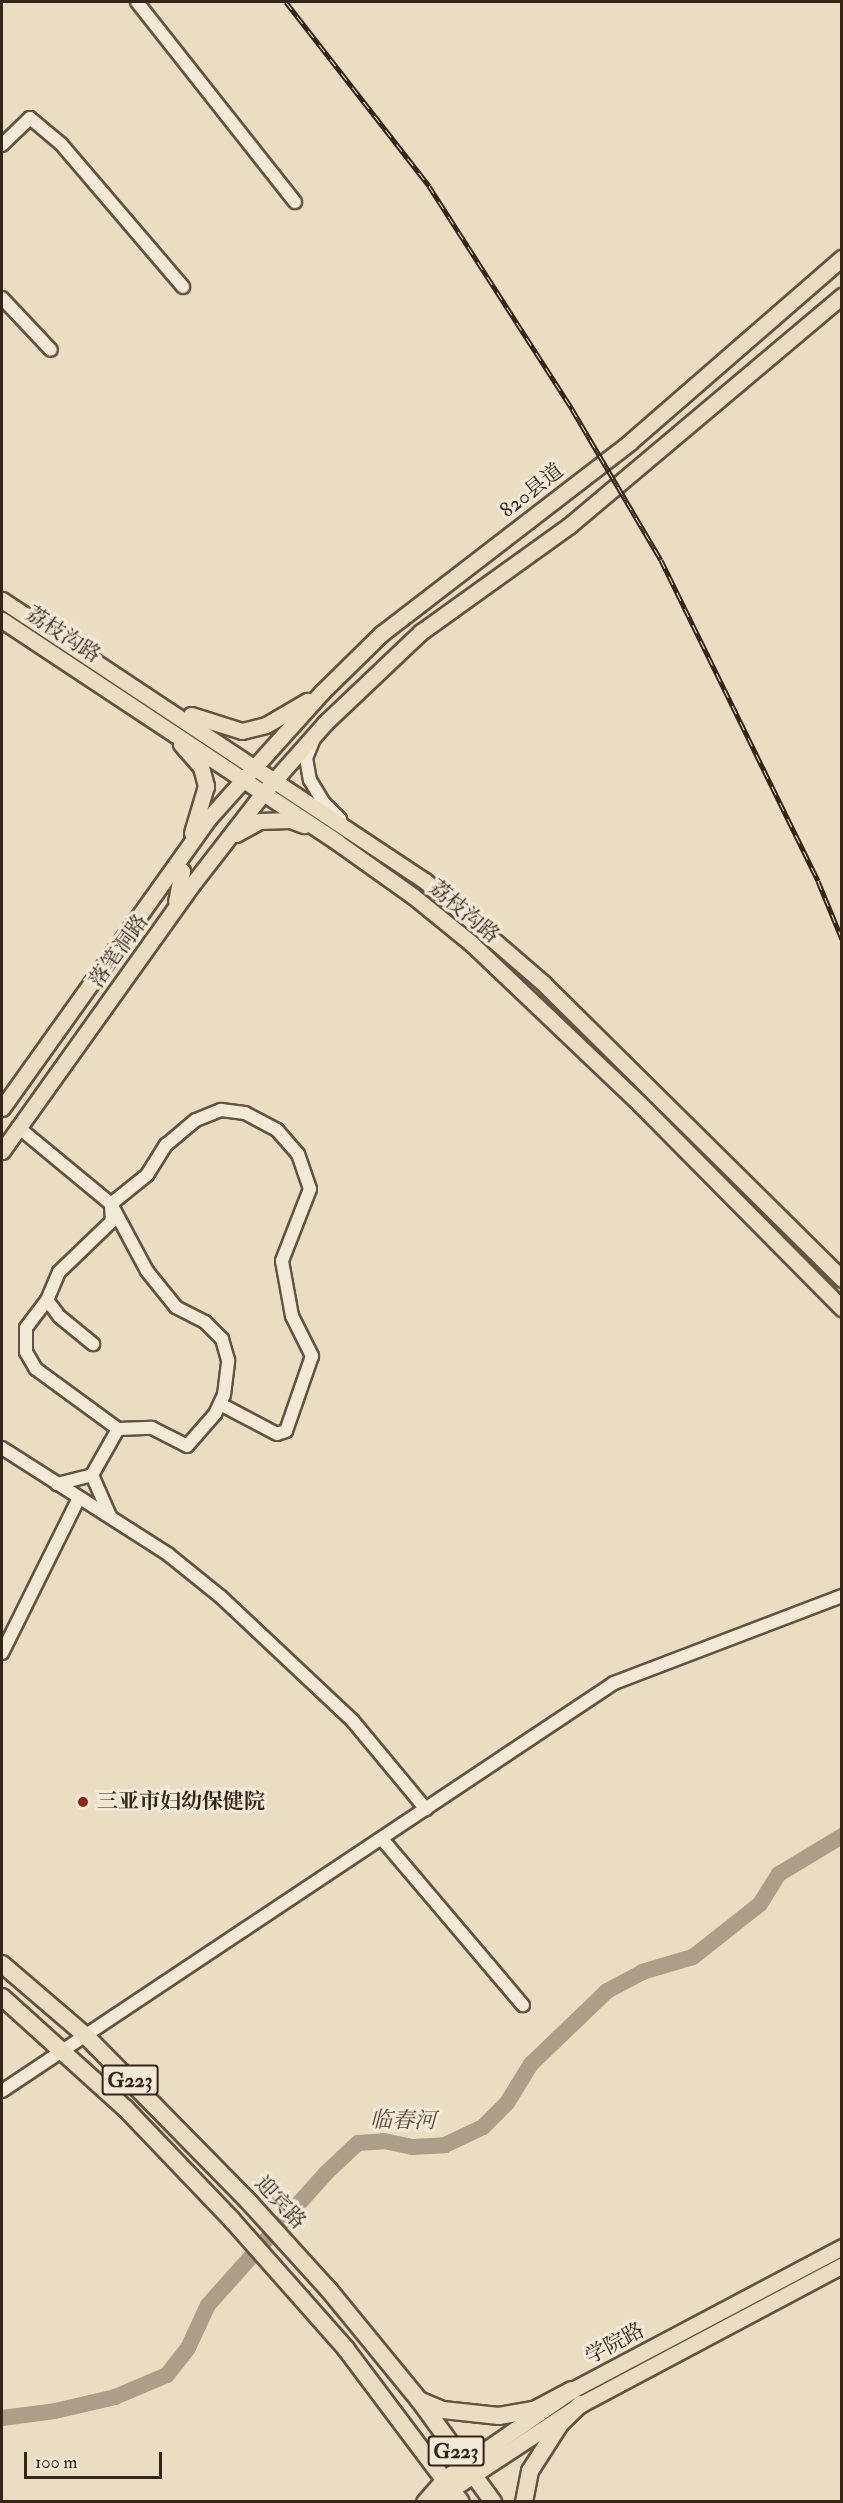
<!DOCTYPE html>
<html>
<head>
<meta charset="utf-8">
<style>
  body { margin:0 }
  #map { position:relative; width:843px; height:2503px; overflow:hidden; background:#ebddc1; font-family:"IM FELL Double Pica","Noto Serif SC",serif }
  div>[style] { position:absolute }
  .river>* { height:16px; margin:-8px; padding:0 8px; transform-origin:8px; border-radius:8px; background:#ad9e88 }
  .roads { filter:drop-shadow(2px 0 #625343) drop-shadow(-2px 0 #625343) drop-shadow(0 2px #625343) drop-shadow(0 -2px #625343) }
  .minor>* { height:12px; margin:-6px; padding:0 6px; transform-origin:6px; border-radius:6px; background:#f2e9d7 }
  .major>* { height:15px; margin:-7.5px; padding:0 7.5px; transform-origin:7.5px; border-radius:7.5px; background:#ebddc1 }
  .highway>* { height:16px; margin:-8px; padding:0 8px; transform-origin:8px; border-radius:8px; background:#ebddc1 }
  .rail>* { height:5px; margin-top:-2.5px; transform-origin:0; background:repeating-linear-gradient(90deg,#f2e9d7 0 9px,#352519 0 18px); box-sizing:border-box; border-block:2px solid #352519 }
  .dots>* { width:16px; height:16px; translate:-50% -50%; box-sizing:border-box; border:3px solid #f2e9d7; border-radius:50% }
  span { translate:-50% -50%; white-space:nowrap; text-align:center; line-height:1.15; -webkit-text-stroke:6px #f2e9d7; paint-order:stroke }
  .shield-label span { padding:2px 4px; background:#f2e9d7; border:2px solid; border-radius:4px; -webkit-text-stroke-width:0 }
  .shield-label { font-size:20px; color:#352519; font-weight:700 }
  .street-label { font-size:21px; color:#352519 }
  .poi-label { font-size:21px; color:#352519; font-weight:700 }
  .left { translate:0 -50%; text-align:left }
  .water-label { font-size:22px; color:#59493a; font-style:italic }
  .frame { position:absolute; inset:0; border:3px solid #352519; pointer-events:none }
  .scale { position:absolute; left:24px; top:2452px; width:138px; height:27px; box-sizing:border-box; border:3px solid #352519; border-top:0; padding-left:8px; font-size:18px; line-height:21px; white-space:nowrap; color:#352519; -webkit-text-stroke:4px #f2e9d7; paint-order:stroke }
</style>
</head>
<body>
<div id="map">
  <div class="river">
    <i style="left:2px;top:2418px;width:53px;rotate:-7.5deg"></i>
    <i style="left:55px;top:2411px;width:62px;rotate:-13.1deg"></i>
    <i style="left:115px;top:2397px;width:56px;rotate:-22.9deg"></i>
    <i style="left:167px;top:2375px;width:34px;rotate:-52deg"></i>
    <i style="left:188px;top:2348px;width:47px;rotate:-65.1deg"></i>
    <i style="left:208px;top:2305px;width:176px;rotate:-48.2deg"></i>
    <i style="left:325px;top:2174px;width:45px;rotate:-43.2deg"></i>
    <i style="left:358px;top:2143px;width:26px;rotate:-4deg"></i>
    <i style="left:384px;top:2141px;width:29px;rotate:12deg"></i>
    <i style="left:412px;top:2147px;width:33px;rotate:-3deg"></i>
    <i style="left:445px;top:2145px;width:42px;rotate:-25.3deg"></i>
    <i style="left:483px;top:2127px;width:34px;rotate:-45deg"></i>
    <i style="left:507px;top:2103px;width:46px;rotate:-58.4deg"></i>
    <i style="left:531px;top:2064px;width:105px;rotate:-43.8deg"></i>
    <i style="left:607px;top:1991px;width:40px;rotate:-28deg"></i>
    <i style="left:642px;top:1972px;width:53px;rotate:-16.4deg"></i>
    <i style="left:693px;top:1957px;width:85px;rotate:-38.3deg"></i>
    <i style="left:760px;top:1904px;width:36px;rotate:-58deg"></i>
    <i style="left:779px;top:1874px;width:74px;rotate:-31.1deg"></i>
  </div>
  <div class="roads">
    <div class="minor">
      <i style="left:137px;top:2px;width:255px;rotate:51.7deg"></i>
      <i style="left:2px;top:145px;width:39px;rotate:-44deg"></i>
      <i style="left:30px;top:118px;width:40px;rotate:40deg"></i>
      <i style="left:61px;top:144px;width:188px;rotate:49.5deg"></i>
      <i style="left:2px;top:298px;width:71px;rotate:46.7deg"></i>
      <i style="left:313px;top:741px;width:18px;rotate:112deg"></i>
      <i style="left:306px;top:758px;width:22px;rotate:80deg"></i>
      <i style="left:310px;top:780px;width:27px;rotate:59deg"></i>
      <i style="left:324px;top:803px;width:23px;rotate:45deg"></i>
      <i style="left:18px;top:1127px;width:121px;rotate:39.6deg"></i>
      <i style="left:111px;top:1204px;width:17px;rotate:87deg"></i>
      <i style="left:112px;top:1221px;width:74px;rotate:136.1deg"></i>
      <i style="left:59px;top:1272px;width:30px;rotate:113deg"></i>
      <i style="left:47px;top:1300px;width:21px;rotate:53deg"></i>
      <i style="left:60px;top:1317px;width:43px;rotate:39.3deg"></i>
      <i style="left:47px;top:1300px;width:35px;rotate:127deg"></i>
      <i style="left:26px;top:1328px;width:24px;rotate:90deg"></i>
      <i style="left:26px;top:1352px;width:20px;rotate:60deg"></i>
      <i style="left:36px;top:1369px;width:102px;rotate:36.2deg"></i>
      <i style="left:118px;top:1429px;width:34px;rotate:-2deg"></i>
      <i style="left:152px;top:1428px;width:39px;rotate:27deg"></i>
      <i style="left:187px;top:1446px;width:43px;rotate:-48.8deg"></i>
      <i style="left:215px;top:1414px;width:21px;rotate:-65deg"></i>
      <i style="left:224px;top:1395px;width:35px;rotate:-83deg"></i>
      <i style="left:228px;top:1360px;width:22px;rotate:-106deg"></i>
      <i style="left:222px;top:1339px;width:24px;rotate:-135deg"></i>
      <i style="left:205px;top:1322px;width:33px;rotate:-153deg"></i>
      <i style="left:176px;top:1307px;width:46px;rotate:-128.9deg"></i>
      <i style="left:147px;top:1271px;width:76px;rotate:-118.2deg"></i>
      <i style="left:111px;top:1204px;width:46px;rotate:-38.9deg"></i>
      <i style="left:147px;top:1175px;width:36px;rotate:-58deg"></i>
      <i style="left:166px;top:1145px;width:39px;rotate:-40deg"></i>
      <i style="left:196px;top:1120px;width:27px;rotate:-22deg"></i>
      <i style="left:221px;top:1110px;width:24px;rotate:7deg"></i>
      <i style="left:245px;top:1113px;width:36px;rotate:28deg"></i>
      <i style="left:277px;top:1130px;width:32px;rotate:49deg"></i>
      <i style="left:298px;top:1154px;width:37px;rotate:71deg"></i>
      <i style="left:310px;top:1189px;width:77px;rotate:111.3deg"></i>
      <i style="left:282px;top:1261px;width:56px;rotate:79.7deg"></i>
      <i style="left:292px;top:1316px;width:45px;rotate:63.4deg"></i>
      <i style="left:312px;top:1356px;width:79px;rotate:109.1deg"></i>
      <i style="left:286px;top:1431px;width:9px;rotate:162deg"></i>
      <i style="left:277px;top:1434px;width:64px;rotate:-152.2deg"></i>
      <i style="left:2px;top:1448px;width:198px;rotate:32.6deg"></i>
      <i style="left:169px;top:1555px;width:67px;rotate:38.9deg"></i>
      <i style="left:221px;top:1597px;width:180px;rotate:43.2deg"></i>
      <i style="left:352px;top:1720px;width:116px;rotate:50.3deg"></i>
      <i style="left:92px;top:1475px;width:53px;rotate:-60.5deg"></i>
      <i style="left:57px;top:1484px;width:36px;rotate:-14deg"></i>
      <i style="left:92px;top:1475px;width:45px;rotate:66.3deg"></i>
      <i style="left:2px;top:1653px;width:173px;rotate:-63.6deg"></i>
      <i style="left:382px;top:1839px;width:218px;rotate:49.7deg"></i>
      <i style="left:2px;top:2091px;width:736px;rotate:-33.69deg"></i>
      <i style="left:614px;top:1683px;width:244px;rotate:-20.9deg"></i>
    </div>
    <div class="major">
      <i style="left:2px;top:600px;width:508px;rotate:33.6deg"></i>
      <i style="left:425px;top:881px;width:156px;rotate:40.8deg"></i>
      <i style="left:543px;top:983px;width:421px;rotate:44.7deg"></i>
      <i style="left:2px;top:620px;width:402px;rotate:33.5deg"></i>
      <i style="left:337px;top:842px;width:93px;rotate:35.4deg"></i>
      <i style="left:413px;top:896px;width:76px;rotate:39.1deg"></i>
      <i style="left:472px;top:944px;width:233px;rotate:43.6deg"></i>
      <i style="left:641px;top:1105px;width:286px;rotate:45.3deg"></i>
      <i style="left:191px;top:715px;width:53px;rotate:17.4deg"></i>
      <i style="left:242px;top:731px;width:25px;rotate:-14deg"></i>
      <i style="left:266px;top:725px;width:48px;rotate:-30.3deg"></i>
      <i style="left:181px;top:744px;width:30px;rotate:49deg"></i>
      <i style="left:201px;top:767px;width:20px;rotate:75deg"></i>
      <i style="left:206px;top:786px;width:49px;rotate:106.6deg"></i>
      <i style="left:236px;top:834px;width:26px;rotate:-29deg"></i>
      <i style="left:259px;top:821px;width:31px;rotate:-2deg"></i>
      <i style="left:290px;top:820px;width:15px;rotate:20deg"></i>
      <i style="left:170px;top:873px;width:9px;rotate:-36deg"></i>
      <i style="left:177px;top:868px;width:6px;rotate:31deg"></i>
      <i style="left:182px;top:871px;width:31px;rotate:101deg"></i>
      <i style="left:2px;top:1108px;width:355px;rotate:-54.5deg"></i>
      <i style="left:208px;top:819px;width:171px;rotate:-48.1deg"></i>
      <i style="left:322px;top:692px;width:83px;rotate:-44.5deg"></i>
      <i style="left:381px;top:634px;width:314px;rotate:-37.6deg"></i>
      <i style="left:630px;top:442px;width:281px;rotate:-41deg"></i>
      <i style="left:2px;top:1151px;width:325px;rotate:-54.5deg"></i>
      <i style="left:191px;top:886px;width:119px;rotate:-52.2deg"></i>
      <i style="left:264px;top:792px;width:92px;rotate:-48.5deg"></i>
      <i style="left:325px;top:723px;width:132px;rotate:-43.5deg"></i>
      <i style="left:421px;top:632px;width:183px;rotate:-35.7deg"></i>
      <i style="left:570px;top:525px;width:356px;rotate:-40.1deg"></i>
      <i style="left:424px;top:2502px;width:32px;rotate:-49deg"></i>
      <i style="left:445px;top:2478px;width:155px;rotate:-34.7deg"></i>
      <i style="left:572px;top:2390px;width:306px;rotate:-27.9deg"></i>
      <i style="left:432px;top:2502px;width:178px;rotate:-33.3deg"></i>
      <i style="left:581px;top:2404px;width:296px;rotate:-28deg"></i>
    </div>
    <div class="highway">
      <i style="left:2px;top:1964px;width:111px;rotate:40.6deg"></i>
      <i style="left:86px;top:2036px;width:234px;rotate:45.5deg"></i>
      <i style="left:250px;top:2203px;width:118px;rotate:47.8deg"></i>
      <i style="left:329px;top:2290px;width:142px;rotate:50.7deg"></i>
      <i style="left:419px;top:2400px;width:126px;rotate:54deg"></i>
      <i style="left:2px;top:1997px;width:167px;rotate:42.1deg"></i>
      <i style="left:126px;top:2109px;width:153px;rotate:46.3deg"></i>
      <i style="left:232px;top:2220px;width:172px;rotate:48.5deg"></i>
      <i style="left:346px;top:2349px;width:191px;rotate:53.1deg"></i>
      <i style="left:419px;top:2400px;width:26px;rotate:23deg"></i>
      <i style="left:443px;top:2410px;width:56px;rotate:6.1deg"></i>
      <i style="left:499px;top:2416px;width:36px;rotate:-10deg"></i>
      <i style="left:534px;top:2410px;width:43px;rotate:-27.8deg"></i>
      <i style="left:524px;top:2502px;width:32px;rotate:-79deg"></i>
      <i style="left:530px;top:2471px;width:56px;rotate:-57.4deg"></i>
      <i style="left:560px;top:2424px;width:29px;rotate:-44deg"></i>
    </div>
  </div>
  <div class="rail">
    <i style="left:286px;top:2px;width:233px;rotate:52.1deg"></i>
    <i style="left:429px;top:186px;width:265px;rotate:57.3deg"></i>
    <i style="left:572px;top:409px;width:175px;rotate:59.5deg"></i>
    <i style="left:661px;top:560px;width:357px;rotate:63.9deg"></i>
    <i style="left:818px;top:881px;width:63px;rotate:67.5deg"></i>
  </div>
  <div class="dots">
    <i style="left:83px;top:1802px;background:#8f2418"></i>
  </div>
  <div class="shield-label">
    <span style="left:130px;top:2080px">G223</span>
    <span style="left:456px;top:2451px">G223</span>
  </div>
  <div class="street-label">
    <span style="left:532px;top:491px;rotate:-38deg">820县道</span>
    <span style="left:63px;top:635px;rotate:33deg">荔枝沟路</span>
    <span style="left:464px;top:912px;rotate:40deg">荔枝沟路</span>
    <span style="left:119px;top:951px;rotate:-54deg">落笔洞路</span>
    <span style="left:280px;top:2203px;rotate:47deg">迎宾路</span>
    <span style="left:615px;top:2344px;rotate:-28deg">学院路</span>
  </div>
  <div class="poi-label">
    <span class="left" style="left:97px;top:1802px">三亚市妇幼保健院</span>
  </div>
  <div class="water-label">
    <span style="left:403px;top:2121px;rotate:1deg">临春河</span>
  </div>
  <div class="frame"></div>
  <div class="scale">100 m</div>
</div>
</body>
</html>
